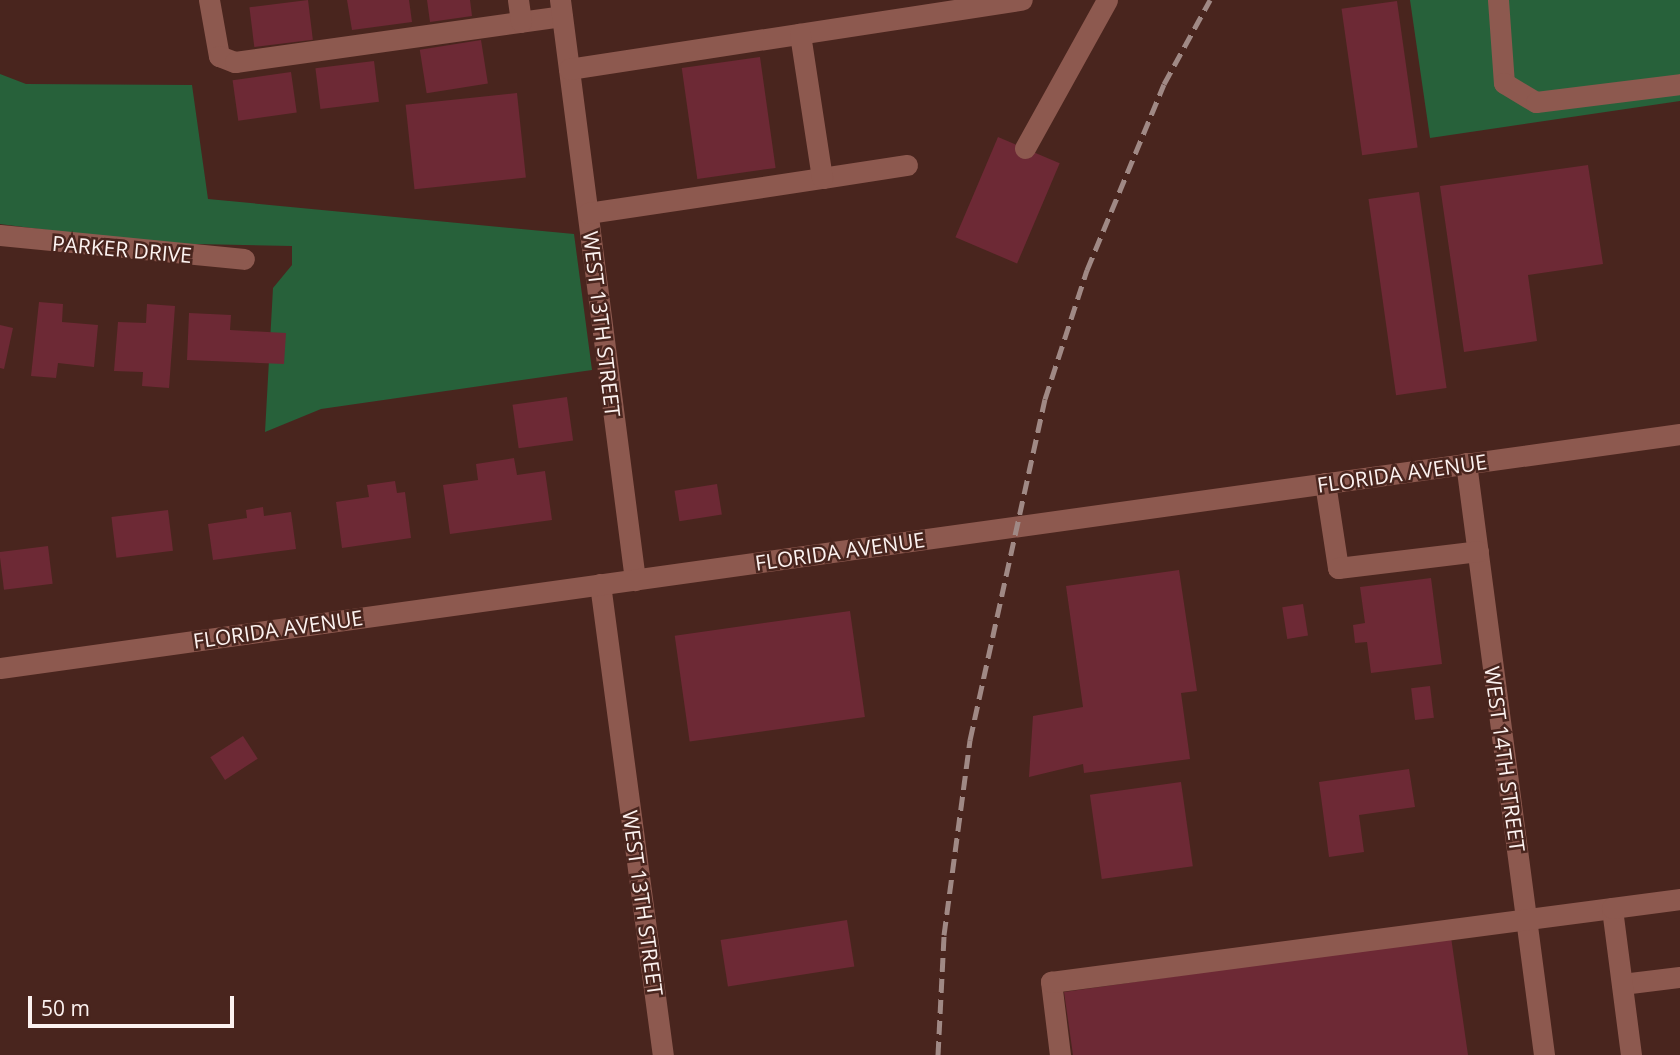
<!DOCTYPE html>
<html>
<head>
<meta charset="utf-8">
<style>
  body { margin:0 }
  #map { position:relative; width:1680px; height:1055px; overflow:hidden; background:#49251e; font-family:"Open Sans",sans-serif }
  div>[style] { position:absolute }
  .green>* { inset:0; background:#27613a }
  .building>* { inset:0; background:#6d2935; transform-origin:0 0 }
  .minor>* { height:21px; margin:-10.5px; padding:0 10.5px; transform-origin:10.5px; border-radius:10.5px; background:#8d594f }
  .rail>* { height:5px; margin-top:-2.5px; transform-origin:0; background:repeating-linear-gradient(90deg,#a08985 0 14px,transparent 0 21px) }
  span { translate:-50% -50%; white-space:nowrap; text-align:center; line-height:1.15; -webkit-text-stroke:5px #49251e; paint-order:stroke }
  .street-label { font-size:21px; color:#fcf2f0 }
  .scale { position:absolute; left:28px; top:996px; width:206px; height:32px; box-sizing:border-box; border:4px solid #fcf2f0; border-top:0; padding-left:9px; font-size:21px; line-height:24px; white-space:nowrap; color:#fcf2f0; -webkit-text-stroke:5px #49251e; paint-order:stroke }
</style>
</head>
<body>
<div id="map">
  <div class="green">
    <i style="clip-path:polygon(1410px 0,1680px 0,1680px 101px,1430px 138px)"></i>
    <i style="clip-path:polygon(0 74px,26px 84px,192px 85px,208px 199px,574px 234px,592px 370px,321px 409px,265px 432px,273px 288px,292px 265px,292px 246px,148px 243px,0 224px)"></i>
  </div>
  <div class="building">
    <i style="left:308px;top:0;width:40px;height:59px;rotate:83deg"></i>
    <i style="clip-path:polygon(347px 0,409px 0,412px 22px,352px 30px)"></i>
    <i style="clip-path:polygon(427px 0,470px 0,472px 16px,430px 22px)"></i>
    <i style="left:1397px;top:1px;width:148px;height:56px;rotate:82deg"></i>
    <i style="left:481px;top:40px;width:44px;height:62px;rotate:81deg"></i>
    <i style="left:760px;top:57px;width:112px;height:79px;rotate:82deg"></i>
    <i style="left:374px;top:61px;width:41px;height:59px;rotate:83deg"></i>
    <i style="left:291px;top:72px;width:41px;height:59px;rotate:82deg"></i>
    <i style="left:517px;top:93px;width:85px;height:112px;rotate:84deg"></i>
    <i style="left:998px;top:137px;width:67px;height:109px;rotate:23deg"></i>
    <i style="clip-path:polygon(1588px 165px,1603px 264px,1528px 275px,1537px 341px,1464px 352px,1440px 186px)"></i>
    <i style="left:1419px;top:192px;width:198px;height:51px;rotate:82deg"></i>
    <i style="clip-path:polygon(39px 302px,63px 304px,62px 322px,98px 325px,94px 367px,58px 363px,56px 378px,31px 376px)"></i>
    <i style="clip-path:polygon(147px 304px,175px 306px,169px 388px,142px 386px,143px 372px,114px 371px,118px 322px,146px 323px)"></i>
    <i style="clip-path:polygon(189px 313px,231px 315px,230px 330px,286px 333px,284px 364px,187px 360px)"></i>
    <i style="clip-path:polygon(0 325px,13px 328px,4px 369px,0 368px)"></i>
    <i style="left:567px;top:397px;width:44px;height:55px;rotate:82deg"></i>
    <i style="clip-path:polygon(514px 458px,517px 475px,545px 471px,552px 520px,450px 534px,443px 485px,478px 480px,476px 464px)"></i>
    <i style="clip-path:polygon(395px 481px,397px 493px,405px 492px,411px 538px,342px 548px,336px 502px,369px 497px,367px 485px)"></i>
    <i style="left:717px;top:484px;width:31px;height:43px;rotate:81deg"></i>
    <i style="clip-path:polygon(263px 507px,264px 516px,291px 512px,296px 549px,213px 560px,208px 524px,247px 518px,246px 510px)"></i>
    <i style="left:168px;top:510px;width:41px;height:57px;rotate:83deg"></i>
    <i style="left:48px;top:546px;width:38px;height:49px;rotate:83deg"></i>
    <i style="clip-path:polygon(1179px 570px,1197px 691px,1181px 693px,1190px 759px,1084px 773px,1083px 764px,1029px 777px,1033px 716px,1083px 707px,1066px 586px)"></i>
    <i style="clip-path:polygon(1431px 578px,1442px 664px,1371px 673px,1367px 642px,1355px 643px,1353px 625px,1365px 623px,1360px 587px)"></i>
    <i style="left:1303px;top:604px;width:32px;height:21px;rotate:81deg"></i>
    <i style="left:850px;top:611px;width:107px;height:177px;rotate:82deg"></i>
    <i style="left:1430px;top:686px;width:32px;height:19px;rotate:83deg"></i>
    <i style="left:243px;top:736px;width:27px;height:39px;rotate:57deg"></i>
    <i style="clip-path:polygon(1409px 769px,1415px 807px,1359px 815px,1364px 852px,1329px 857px,1319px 782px)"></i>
    <i style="left:1181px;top:782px;width:85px;height:92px;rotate:82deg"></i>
    <i style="left:847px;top:920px;width:47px;height:128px;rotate:81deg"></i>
    <i style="clip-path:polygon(1451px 937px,1468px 1055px,1073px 1055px,1064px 992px)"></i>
  </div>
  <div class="minor">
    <i style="left:209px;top:0;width:57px;rotate:79.9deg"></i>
    <i style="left:219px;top:56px;width:17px;rotate:21deg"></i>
    <i style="left:235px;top:62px;width:330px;rotate:-8deg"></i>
    <i style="left:518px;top:0;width:22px;rotate:82deg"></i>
    <i style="left:560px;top:0;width:585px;rotate:82.63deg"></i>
    <i style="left:1498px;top:0;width:83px;rotate:85.9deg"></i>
    <i style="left:1504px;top:83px;width:37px;rotate:31deg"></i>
    <i style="left:1536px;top:102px;width:145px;rotate:-7.1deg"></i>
    <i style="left:569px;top:69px;width:458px;rotate:-8.7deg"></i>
    <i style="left:1025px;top:148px;width:169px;rotate:-61deg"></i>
    <i style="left:822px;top:178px;width:86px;rotate:-8.7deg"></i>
    <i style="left:588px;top:213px;width:237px;rotate:-8.5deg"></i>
    <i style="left:822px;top:178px;width:146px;rotate:-98.7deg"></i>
    <i style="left:0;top:235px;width:245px;rotate:5.6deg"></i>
    <i style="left:1466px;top:463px;width:597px;rotate:82.49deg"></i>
    <i style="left:1325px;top:483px;width:86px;rotate:81.3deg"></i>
    <i style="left:1338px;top:568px;width:141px;rotate:-6.9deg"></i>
    <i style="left:600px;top:584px;width:475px;rotate:82.4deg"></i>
    <i style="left:0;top:668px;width:1696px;rotate:-7.93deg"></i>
    <i style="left:1622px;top:984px;width:58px;rotate:-6.9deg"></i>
    <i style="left:1060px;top:1055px;width:74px;rotate:-97deg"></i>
    <i style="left:1051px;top:982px;width:566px;rotate:-7.51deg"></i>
    <i style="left:1631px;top:1055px;width:148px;rotate:-97.4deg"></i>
    <i style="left:1612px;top:908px;width:69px;rotate:-7.5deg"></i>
  </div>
  <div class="rail">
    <i style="left:938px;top:1055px;width:120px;rotate:-87.1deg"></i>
    <i style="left:944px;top:935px;width:197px;rotate:-82.4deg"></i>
    <i style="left:970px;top:740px;width:349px;rotate:-77.6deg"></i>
    <i style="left:1045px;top:399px;width:136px;rotate:-72deg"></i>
    <i style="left:1087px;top:270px;width:201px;rotate:-67.5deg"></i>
    <i style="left:1164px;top:84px;width:96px;rotate:-61.3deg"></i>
  </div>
  <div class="street-label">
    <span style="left:122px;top:249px;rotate:5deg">PARKER DRIVE</span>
    <span style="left:602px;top:324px;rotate:83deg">WEST 13TH STREET</span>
    <span style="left:1402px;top:473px;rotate:-8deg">FLORIDA AVENUE</span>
    <span style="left:840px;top:551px;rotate:-8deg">FLORIDA AVENUE</span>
    <span style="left:278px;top:629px;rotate:-8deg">FLORIDA AVENUE</span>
    <span style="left:1505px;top:759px;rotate:82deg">WEST 14TH STREET</span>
    <span style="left:643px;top:903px;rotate:82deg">WEST 13TH STREET</span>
  </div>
  <div class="scale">50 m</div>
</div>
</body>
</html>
